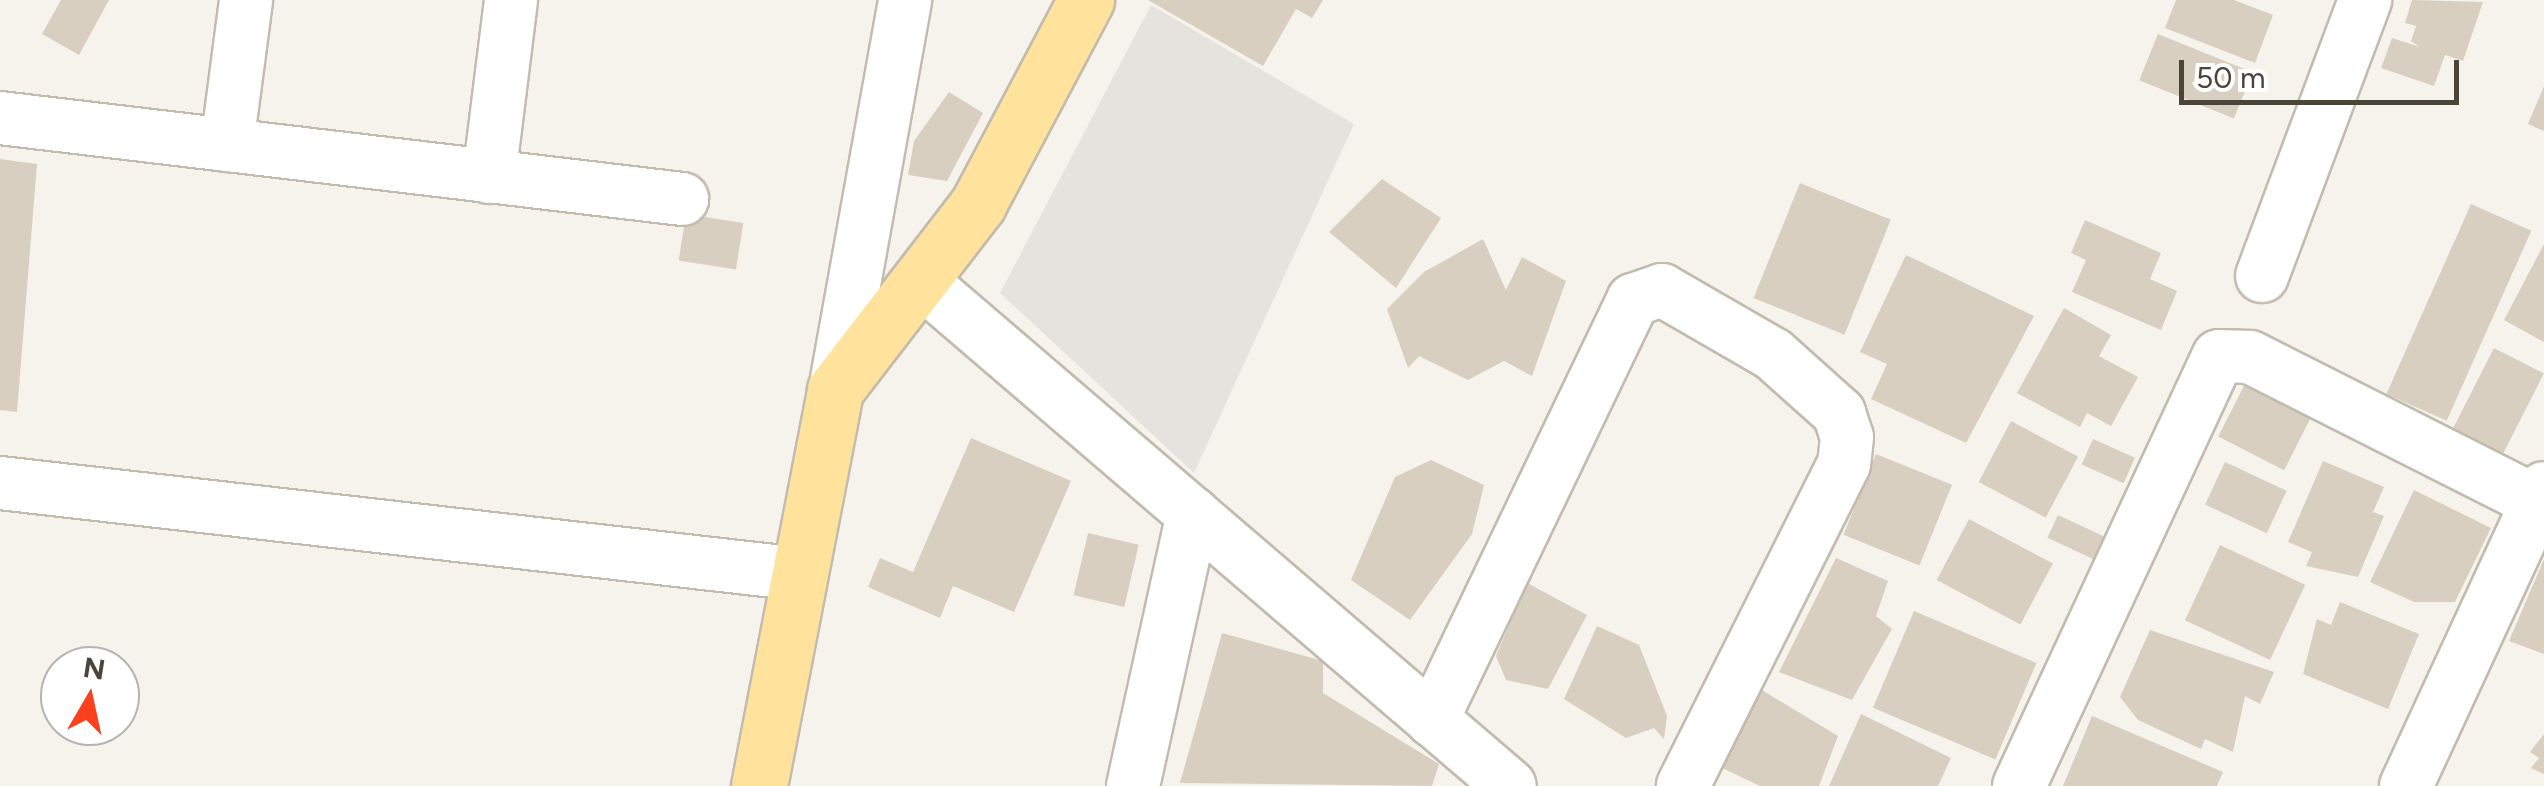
<!DOCTYPE html>
<html>
<head>
<meta charset="utf-8">
<style>
  body { margin:0 }
  #map { position:relative; width:2544px; height:786px; overflow:hidden; background:#f6f3ec; font-family:Figtree,sans-serif }
  div>[style] { position:absolute }
  .industrial>* { inset:0; background:#e6e2dd }
  .building>* { inset:0; background:#d8cfc1; transform-origin:0 0 }
  .roads { filter:drop-shadow(2px 0 #c2bbae) drop-shadow(-2px 0 #c2bbae) drop-shadow(0 2px #c2bbae) drop-shadow(0 -2px #c2bbae) }
  .minor>* { height:52px; margin:-26px; padding:0 26px; transform-origin:26px; border-radius:26px; background:#fff }
  .major>* { height:55px; margin:-27.5px; padding:0 27.5px; transform-origin:27.5px; border-radius:27.5px; background:#ffe39c }
  span { translate:-50% -50%; white-space:nowrap; text-align:center; line-height:1.15; -webkit-text-stroke:10px #fff; paint-order:stroke }
  .north { position:absolute; left:40px; top:646px; width:100px; height:100px; box-sizing:border-box; background:#fff; border:2px solid #b7b4b0; border-radius:50%; rotate:9deg; font-size:28px; font-weight:700; line-height:40px; text-align:center; color:#4b4439 }
  .north::after { content:''; display:block; margin:auto; width:35px; height:45px; background:#fc3f1d; clip-path:polygon(50% 0,100% 100%,50% 72%,0 100%) }
  .scale { position:absolute; left:2179px; top:60px; width:280px; height:45px; box-sizing:border-box; border:5px solid #4b4439; border-top:0; padding-left:12px; font-size:30px; line-height:35px; white-space:nowrap; color:#4b4439; -webkit-text-stroke:8px #fff; paint-order:stroke }
</style>
</head>
<body>
<div id="map">
  <div class="industrial">
    <i style="clip-path:polygon(1151px 5px,1354px 124px,1194px 473px,1000px 293px)"></i>
  </div>
  <div class="building">
    <i style="clip-path:polygon(61px 0,109px 0,79px 55px,42px 34px)"></i>
    <i style="clip-path:polygon(1148px 0,1323px 0,1312px 18px,1296px 9px,1263px 66px)"></i>
    <i style="clip-path:polygon(2176px 0,2234px 0,2273px 15px,2255px 63px,2165px 28px)"></i>
    <i style="clip-path:polygon(2412px 0,2483px 2px,2463px 61px,2445px 55px,2434px 86px,2381px 68px,2392px 38px,2420px 47px,2411px 41px,2416px 26px,2405px 23px)"></i>
    <i style="left:2158px;top:34px;width:102px;height:50px;rotate:22deg"></i>
    <i style="clip-path:polygon(2544px 86px,2544px 131px,2528px 124px)"></i>
    <i style="clip-path:polygon(949px 92px,983px 113px,947px 181px,908px 175px,914px 141px)"></i>
    <i style="clip-path:polygon(0 159px,37px 164px,17px 412px,0 410px)"></i>
    <i style="clip-path:polygon(1382px 179px,1441px 218px,1396px 288px,1329px 232px)"></i>
    <i style="left:1800px;top:183px;width:98px;height:124px;rotate:22deg"></i>
    <i style="left:2471px;top:204px;width:66px;height:208px;rotate:24deg"></i>
    <i style="left:686px;top:214px;width:58px;height:47px;rotate:9deg"></i>
    <i style="clip-path:polygon(2085px 220px,2161px 253px,2150px 279px,2177px 291px,2161px 330px,2072px 292px,2086px 260px,2071px 253px)"></i>
    <i style="clip-path:polygon(1483px 239px,1506px 290px,1522px 257px,1566px 281px,1532px 376px,1504px 361px,1468px 380px,1419px 356px,1408px 368px,1387px 309px,1424px 272px)"></i>
    <i style="clip-path:polygon(2544px 244px,2544px 342px,2504px 320px)"></i>
    <i style="clip-path:polygon(1906px 255px,2034px 316px,1966px 443px,1871px 399px,1887px 364px,1860px 352px)"></i>
    <i style="clip-path:polygon(2064px 308px,2111px 335px,2099px 356px,2138px 377px,2111px 426px,2087px 413px,2080px 427px,2017px 393px)"></i>
    <i style="left:2494px;top:348px;width:56px;height:92px;rotate:27deg"></i>
    <i style="left:2245px;top:384px;width:74px;height:59px;rotate:27deg"></i>
    <i style="left:2011px;top:421px;width:76px;height:69px;rotate:28deg"></i>
    <i style="clip-path:polygon(971px 438px,1071px 481px,1014px 612px,953px 586px,940px 618px,868px 587px,880px 558px,913px 572px)"></i>
    <i style="left:2093px;top:439px;width:46px;height:28px;rotate:24deg"></i>
    <i style="left:1876px;top:454px;width:82px;height:87px;rotate:22deg"></i>
    <i style="clip-path:polygon(1431px 460px,1484px 485px,1472px 534px,1410px 620px,1351px 580px,1395px 477px)"></i>
    <i style="clip-path:polygon(2323px 461px,2384px 487px,2373px 512px,2384px 516px,2358px 577px,2306px 566px,2312px 552px,2288px 542px)"></i>
    <i style="left:2225px;top:462px;width:68px;height:47px;rotate:25deg"></i>
    <i style="clip-path:polygon(2414px 490px,2491px 528px,2455px 602px,2414px 602px,2370px 582px)"></i>
    <i style="left:2058px;top:515px;width:51px;height:25px;rotate:25deg"></i>
    <i style="left:1969px;top:519px;width:95px;height:69px;rotate:28deg"></i>
    <i style="left:1088px;top:533px;width:52px;height:64px;rotate:13deg"></i>
    <i style="left:2220px;top:545px;width:94px;height:83px;rotate:25deg"></i>
    <i style="clip-path:polygon(1836px 558px,1888px 581px,1876px 616px,1892px 629px,1852px 700px,1779px 672px)"></i>
    <i style="clip-path:polygon(2544px 559px,2544px 654px,2509px 641px)"></i>
    <i style="clip-path:polygon(1527px 583px,1587px 615px,1548px 689px,1506px 680px,1496px 656px)"></i>
    <i style="clip-path:polygon(2340px 602px,2419px 634px,2388px 709px,2303px 674px,2317px 619px,2331px 625px)"></i>
    <i style="left:1914px;top:611px;width:133px;height:105px;rotate:23deg"></i>
    <i style="clip-path:polygon(1597px 626px,1639px 645px,1667px 716px,1664px 739px,1654px 728px,1626px 738px,1564px 699px)"></i>
    <i style="clip-path:polygon(2150px 630px,2274px 672px,2260px 704px,2245px 696px,2233px 752px,2205px 739px,2201px 749px,2138px 720px,2120px 697px)"></i>
    <i style="clip-path:polygon(1222px 633px,1323px 661px,1323px 693px,1439px 764px,1432px 786px,1180px 783px)"></i>
    <i style="clip-path:polygon(1752px 684px,1838px 736px,1819px 786px,1760px 786px,1716px 765px)"></i>
    <i style="clip-path:polygon(1861px 714px,1951px 758px,1938px 786px,1829px 786px)"></i>
    <i style="clip-path:polygon(2092px 716px,2223px 772px,2217px 786px,2063px 786px)"></i>
    <i style="clip-path:polygon(2544px 734px,2544px 774px,2531px 768px,2539px 758px,2530px 752px)"></i>
  </div>
  <div class="roads">
    <div class="minor">
      <i style="left:0;top:118px;width:687px;rotate:6.77deg"></i>
      <i style="left:227px;top:145px;width:146px;rotate:-82.5deg"></i>
      <i style="left:489px;top:177px;width:178px;rotate:-82.9deg"></i>
      <i style="left:2262px;top:276px;width:295px;rotate:-69.5deg"></i>
      <i style="left:922px;top:282px;width:774px;rotate:40.6deg"></i>
      <i style="left:835px;top:390px;width:396px;rotate:-79.8deg"></i>
      <i style="left:0;top:483px;width:805px;rotate:6.49deg"></i>
      <i style="left:1432px;top:720px;width:466px;rotate:-64.4deg"></i>
      <i style="left:1633px;top:300px;width:31px;rotate:-19deg"></i>
      <i style="left:1662px;top:290px;width:128px;rotate:30deg"></i>
      <i style="left:1773px;top:354px;width:89px;rotate:41.8deg"></i>
      <i style="left:1839px;top:413px;width:25px;rotate:72deg"></i>
      <i style="left:1847px;top:437px;width:27px;rotate:96deg"></i>
      <i style="left:1844px;top:464px;width:360px;rotate:116.6deg"></i>
      <i style="left:1133px;top:786px;width:279px;rotate:-77.6deg"></i>
      <i style="left:2019px;top:786px;width:474px;rotate:-65.1deg"></i>
      <i style="left:2219px;top:356px;width:31px;rotate:2deg"></i>
      <i style="left:2250px;top:357px;width:322px;rotate:26.8deg"></i>
      <i style="left:2406px;top:786px;width:328px;rotate:-65.2deg"></i>
    </div>
    <div class="major">
      <i style="left:759px;top:786px;width:403px;rotate:-79.1deg"></i>
      <i style="left:835px;top:390px;width:235px;rotate:-52.4deg"></i>
      <i style="left:978px;top:204px;width:231px;rotate:-62.1deg"></i>
    </div>
  </div>
  <div class="north">N</div>
  <div class="scale">50 m</div>
</div>
</body>
</html>
